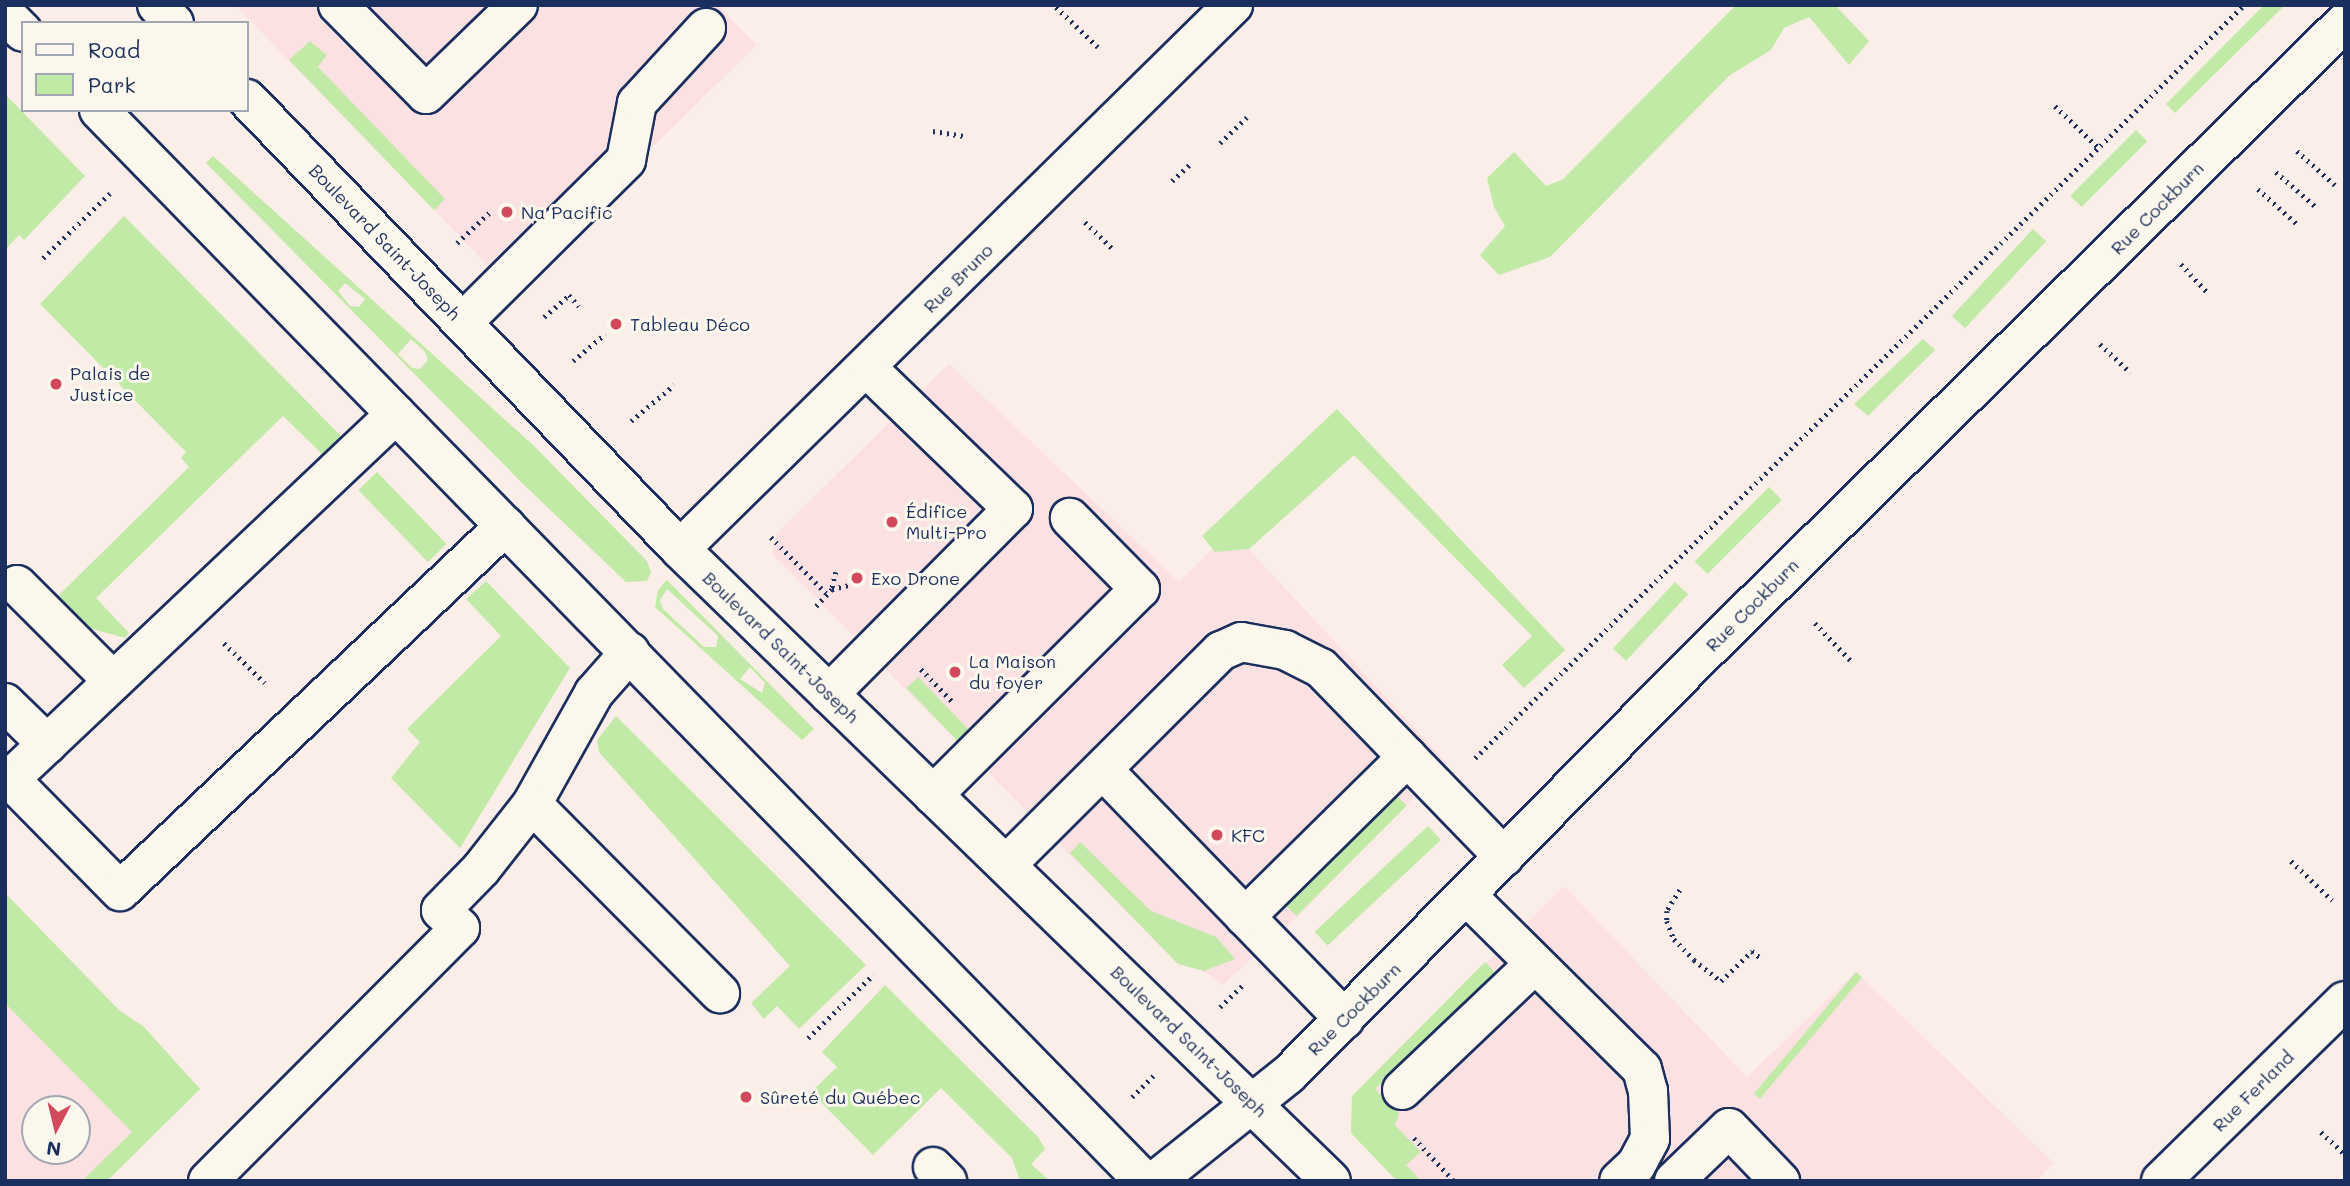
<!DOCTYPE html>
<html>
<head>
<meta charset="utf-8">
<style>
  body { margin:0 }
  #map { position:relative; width:2350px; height:1186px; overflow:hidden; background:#fbede8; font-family:Mali,sans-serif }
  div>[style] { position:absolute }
  .built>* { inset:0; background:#fce1e3 }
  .green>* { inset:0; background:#c0eaa6; transform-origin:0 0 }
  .path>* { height:4.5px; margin-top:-2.25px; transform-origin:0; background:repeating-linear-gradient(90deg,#1b2f5e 0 2px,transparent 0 7px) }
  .roads { filter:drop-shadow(2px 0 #1b2f5e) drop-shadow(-2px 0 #1b2f5e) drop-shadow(0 2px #1b2f5e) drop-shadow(0 -2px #1b2f5e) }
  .minor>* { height:38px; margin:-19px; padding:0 19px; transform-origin:19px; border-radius:19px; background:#fbf7ec }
  .major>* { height:38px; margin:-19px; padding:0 19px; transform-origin:19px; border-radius:19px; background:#fbf7ec }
  .dots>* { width:19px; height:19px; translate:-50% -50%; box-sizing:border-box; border:4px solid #fbf7ec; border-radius:50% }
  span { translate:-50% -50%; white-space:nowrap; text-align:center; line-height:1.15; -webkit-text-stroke:6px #fbf7ec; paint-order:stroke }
  .street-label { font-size:18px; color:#1b2f5e }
  .poi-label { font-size:18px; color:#1b2f5e }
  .left { translate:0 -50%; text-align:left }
  .frame { position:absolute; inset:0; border:7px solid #1b2f5e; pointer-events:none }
  .legend { position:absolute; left:21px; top:21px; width:228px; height:91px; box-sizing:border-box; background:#fbf7ec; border:2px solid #a1a7b3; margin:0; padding:9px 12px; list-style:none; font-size:21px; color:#1b2f5e }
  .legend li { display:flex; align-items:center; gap:14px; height:35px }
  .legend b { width:35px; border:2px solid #a1a7b3 }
  .north { position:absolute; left:21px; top:1095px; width:70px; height:70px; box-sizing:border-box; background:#fbf7ec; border:2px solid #a1a7b3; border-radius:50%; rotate:187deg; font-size:19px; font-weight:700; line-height:28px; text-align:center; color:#1b2f5e }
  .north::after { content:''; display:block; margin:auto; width:24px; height:32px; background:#d1495b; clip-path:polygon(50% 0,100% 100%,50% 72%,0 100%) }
</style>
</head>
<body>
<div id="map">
  <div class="built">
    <i style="clip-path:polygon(235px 5px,717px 5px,757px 45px,509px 287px)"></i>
    <i style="clip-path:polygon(949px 364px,1179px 582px,1231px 530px,1447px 763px,1297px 917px,1223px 985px,1204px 971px,1178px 964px,772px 554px,777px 533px)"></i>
    <i style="clip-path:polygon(1564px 886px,1747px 1077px,1856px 972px,2054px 1163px,2036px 1181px,1397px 1181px,1351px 1133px,1352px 1096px)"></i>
    <i style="clip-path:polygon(evenodd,5px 893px,120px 1011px,143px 1026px,200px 1089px,107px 1181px,5px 1181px,5px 893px,35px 1109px,77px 1109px,77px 1151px,35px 1151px,35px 1109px)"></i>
  </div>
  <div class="green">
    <i style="clip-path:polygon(1736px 5px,1835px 5px,1869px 41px,1849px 65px,1809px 17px,1784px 28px,1771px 50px,1730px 75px,1550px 257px,1499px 275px,1480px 255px,1505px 226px,1494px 207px,1487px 178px,1514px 152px,1546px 186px,1562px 180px)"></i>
    <i style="clip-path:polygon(2264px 5px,2285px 5px,2175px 113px,2166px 104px)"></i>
    <i style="clip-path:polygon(310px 41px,327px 55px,318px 67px,445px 199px,434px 210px,289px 60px)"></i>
    <i style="clip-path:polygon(5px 94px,85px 176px,24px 240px,19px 235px,7px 248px)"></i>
    <i style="left:2136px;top:130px;width:16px;height:93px;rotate:45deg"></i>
    <i style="clip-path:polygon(evenodd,213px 156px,533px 445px,647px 561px,651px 572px,647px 581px,626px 582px,522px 483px,206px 163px,213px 156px,345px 283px,365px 299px,359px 307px,350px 306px,338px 291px,345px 283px,213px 156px,411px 339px,425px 352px,428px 360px,420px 369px,412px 368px,398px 354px,411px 339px)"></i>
    <i style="clip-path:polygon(124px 216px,341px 436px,322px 454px,283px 416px,96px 598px,129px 633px,125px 638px,85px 627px,57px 597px,189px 467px,181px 458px,186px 452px,40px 304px)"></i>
    <i style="left:2033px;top:229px;width:18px;height:119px;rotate:43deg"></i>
    <i style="clip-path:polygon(1923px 339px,1935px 350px,1868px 416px,1854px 404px)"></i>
    <i style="clip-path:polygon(1337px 409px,1565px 650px,1524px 688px,1502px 665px,1532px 636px,1354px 455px,1249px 549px,1215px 552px,1202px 536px)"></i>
    <i style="left:377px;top:472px;width:100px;height:26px;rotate:46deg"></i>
    <i style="left:1769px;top:487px;width:18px;height:105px;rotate:45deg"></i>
    <i style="clip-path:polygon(evenodd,667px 580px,814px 729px,802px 740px,655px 607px,658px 590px,667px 580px,667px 589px,718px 636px,716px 647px,704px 647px,663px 609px,660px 600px,667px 589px,667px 580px,750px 667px,765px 683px,762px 693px,740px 679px,750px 667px)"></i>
    <i style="clip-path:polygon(486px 581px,570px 668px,460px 848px,391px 778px,420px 742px,407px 729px,501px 636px,466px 599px)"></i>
    <i style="left:1675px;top:582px;width:18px;height:91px;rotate:43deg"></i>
    <i style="left:918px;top:677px;width:75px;height:16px;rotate:46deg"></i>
    <i style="clip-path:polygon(616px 716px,866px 965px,799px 1029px,777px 1006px,764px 1019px,751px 1003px,790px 966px,599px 752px,597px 740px)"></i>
    <i style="left:1389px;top:788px;width:25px;height:156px;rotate:45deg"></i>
    <i style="left:1428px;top:826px;width:19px;height:155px;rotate:47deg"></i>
    <i style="clip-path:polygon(1080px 842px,1151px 911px,1216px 937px,1235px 959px,1204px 971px,1178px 964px,1070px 853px)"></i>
    <i style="clip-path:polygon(5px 893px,120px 1011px,143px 1026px,200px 1089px,107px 1181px,82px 1181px,132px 1132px,5px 1003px)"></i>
    <i style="clip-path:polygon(1485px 962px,1496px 973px,1375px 1089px,1399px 1114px,1395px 1125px,1421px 1152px,1406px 1165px,1421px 1181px,1397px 1181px,1351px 1133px,1352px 1096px)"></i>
    <i style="left:1856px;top:972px;width:8px;height:159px;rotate:40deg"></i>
    <i style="clip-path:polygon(885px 985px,1038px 1137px,1045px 1149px,1031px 1164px,1050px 1181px,1020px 1181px,1012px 1158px,941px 1088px,873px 1155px,811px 1092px,837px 1067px,822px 1052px)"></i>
  </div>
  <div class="path">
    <i style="left:1056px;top:7px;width:58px;rotate:43.6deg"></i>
    <i style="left:2055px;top:106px;width:61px;rotate:43.7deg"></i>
    <i style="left:933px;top:131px;width:33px;rotate:9deg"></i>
    <i style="left:1220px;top:143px;width:37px;rotate:-44deg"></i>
    <i style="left:2297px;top:151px;width:51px;rotate:41.8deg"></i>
    <i style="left:2276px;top:172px;width:52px;rotate:41.1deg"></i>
    <i style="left:1172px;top:181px;width:25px;rotate:-43deg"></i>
    <i style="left:2258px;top:189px;width:52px;rotate:41.9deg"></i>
    <i style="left:1085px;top:222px;width:39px;rotate:44deg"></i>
    <i style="left:457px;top:243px;width:44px;rotate:-43.2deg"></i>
    <i style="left:43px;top:258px;width:93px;rotate:-44.1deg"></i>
    <i style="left:2181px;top:264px;width:38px;rotate:47deg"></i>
    <i style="left:544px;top:317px;width:33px;rotate:-41deg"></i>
    <i style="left:569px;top:295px;width:15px;rotate:48deg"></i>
    <i style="left:2100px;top:344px;width:42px;rotate:43.1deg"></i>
    <i style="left:573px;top:361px;width:42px;rotate:-40.2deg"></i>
    <i style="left:631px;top:421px;width:56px;rotate:-39.9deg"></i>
    <i style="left:771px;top:537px;width:80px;rotate:45.5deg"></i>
    <i style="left:836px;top:572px;width:17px;rotate:103deg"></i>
    <i style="left:832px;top:589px;width:17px;rotate:-13deg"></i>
    <i style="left:816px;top:606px;width:23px;rotate:-47deg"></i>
    <i style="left:1815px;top:623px;width:54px;rotate:46.5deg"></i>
    <i style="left:224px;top:643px;width:57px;rotate:44.3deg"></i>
    <i style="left:921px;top:669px;width:47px;rotate:45.9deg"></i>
    <i style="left:1475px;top:758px;width:1076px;rotate:-44.4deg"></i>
    <i style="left:2291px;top:861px;width:57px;rotate:43.6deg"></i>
    <i style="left:1680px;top:890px;width:25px;rotate:122deg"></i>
    <i style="left:1667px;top:911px;width:10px;rotate:90deg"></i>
    <i style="left:1667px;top:921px;width:19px;rotate:69deg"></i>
    <i style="left:1674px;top:939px;width:29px;rotate:46deg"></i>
    <i style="left:1694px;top:960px;width:34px;rotate:38deg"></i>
    <i style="left:1721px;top:981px;width:43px;rotate:-44.1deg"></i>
    <i style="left:1752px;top:951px;width:13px;rotate:39deg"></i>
    <i style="left:1220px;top:1007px;width:33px;rotate:-44deg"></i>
    <i style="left:808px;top:1038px;width:91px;rotate:-44.1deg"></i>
    <i style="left:1132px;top:1097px;width:30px;rotate:-45deg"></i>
    <i style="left:2321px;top:1132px;width:33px;rotate:43deg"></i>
    <i style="left:1414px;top:1138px;width:59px;rotate:47.1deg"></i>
  </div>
  <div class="roads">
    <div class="minor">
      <i style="left:338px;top:5px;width:125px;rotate:45.3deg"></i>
      <i style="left:426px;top:94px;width:128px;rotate:-44.1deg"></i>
      <i style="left:463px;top:322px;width:230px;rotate:-44.8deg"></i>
      <i style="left:626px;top:160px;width:58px;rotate:-79.1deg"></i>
      <i style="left:637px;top:103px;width:102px;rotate:-47.4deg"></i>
      <i style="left:680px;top:549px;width:776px;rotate:-44.53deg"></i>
      <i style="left:17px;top:585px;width:136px;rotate:45deg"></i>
      <i style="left:630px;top:652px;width:55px;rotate:131.3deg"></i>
      <i style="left:594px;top:693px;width:127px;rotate:119.2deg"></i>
      <i style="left:532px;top:804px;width:267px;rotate:45.2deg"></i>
      <i style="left:829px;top:694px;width:261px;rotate:-45.2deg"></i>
      <i style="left:1013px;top:509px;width:203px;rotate:-136deg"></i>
      <i style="left:5px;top:703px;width:59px;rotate:44.3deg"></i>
      <i style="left:1103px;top:770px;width:347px;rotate:45.9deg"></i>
      <i style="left:5px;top:779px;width:5px"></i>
      <i style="left:10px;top:779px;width:531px;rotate:-43.4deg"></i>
      <i style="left:10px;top:779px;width:157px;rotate:45.5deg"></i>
      <i style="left:120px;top:891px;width:531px;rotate:-43.47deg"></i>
      <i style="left:933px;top:795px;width:292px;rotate:-44.9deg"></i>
      <i style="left:1140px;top:589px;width:100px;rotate:-134.6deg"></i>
      <i style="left:1006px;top:865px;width:303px;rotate:-44.9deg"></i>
      <i style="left:1221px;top:651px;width:22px;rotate:-24deg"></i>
      <i style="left:1241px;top:642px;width:45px;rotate:10.3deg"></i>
      <i style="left:1285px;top:650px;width:40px;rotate:26.6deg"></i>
      <i style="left:1321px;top:668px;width:263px;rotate:45.9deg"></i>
      <i style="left:1467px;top:896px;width:246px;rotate:44.7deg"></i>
      <i style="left:1642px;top:1069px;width:23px;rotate:75deg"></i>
      <i style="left:1648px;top:1091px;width:48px;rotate:87.6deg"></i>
      <i style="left:1650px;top:1139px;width:30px;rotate:118deg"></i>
      <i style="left:1636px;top:1165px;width:23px;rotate:137deg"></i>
      <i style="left:1245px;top:917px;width:228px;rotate:-44.6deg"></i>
      <i style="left:1402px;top:1090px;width:183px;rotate:-43.5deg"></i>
      <i style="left:933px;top:1167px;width:20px;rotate:45deg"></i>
      <i style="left:208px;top:1181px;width:357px;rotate:-45.1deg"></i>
      <i style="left:460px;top:928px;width:26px;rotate:-137deg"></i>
      <i style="left:441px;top:910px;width:57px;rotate:-45.7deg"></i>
      <i style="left:481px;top:869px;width:83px;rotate:-51.9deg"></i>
      <i style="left:1155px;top:1181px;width:171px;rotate:-38.6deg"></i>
      <i style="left:1289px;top:1074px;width:584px;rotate:-45.42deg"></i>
      <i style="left:1699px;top:658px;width:907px;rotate:-44.55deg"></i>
      <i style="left:1674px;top:1181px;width:76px;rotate:-43.9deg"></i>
      <i style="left:1729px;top:1128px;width:74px;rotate:46.1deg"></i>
      <i style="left:2161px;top:1181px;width:257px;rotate:-44.4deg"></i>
    </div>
    <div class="major">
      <i style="left:157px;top:5px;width:25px;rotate:47deg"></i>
      <i style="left:5px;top:14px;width:25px;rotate:45deg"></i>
      <i style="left:247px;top:99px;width:624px;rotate:46.1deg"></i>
      <i style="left:680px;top:549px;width:907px;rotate:44.15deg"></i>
      <i style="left:99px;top:110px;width:1496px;rotate:45.7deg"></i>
    </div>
  </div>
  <div class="dots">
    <i style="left:507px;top:212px;background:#d1495b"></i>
    <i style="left:616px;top:324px;background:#d1495b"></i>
    <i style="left:56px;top:384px;background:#d1495b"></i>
    <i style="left:892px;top:522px;background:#d1495b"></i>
    <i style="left:857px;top:578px;background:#d1495b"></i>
    <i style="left:955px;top:672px;background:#d1495b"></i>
    <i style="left:1217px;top:835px;background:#d1495b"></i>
    <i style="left:746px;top:1097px;background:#d1495b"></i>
  </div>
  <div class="street-label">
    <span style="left:2157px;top:208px;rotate:-45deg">Rue Cockburn</span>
    <span style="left:385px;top:242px;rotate:46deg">Boulevard Saint-Joseph</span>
    <span style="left:958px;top:278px;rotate:-45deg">Rue Bruno</span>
    <span style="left:1752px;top:605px;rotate:-45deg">Rue Cockburn</span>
    <span style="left:781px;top:647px;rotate:44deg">Boulevard Saint-Joseph</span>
    <span style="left:1354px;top:1009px;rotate:-45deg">Rue Cockburn</span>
    <span style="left:1189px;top:1041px;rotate:44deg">Boulevard Saint-Joseph</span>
    <span style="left:2253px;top:1091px;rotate:-45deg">Rue Ferland</span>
  </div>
  <div class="poi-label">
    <span class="left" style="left:521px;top:212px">Na Pacific</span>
    <span class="left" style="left:630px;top:324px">Tableau Déco</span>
    <span class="left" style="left:70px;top:384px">Palais de<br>Justice</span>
    <span class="left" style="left:906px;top:522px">Édifice<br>Multi-Pro</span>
    <span class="left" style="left:871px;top:578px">Exo Drone</span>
    <span class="left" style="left:969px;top:672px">La Maison<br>du foyer</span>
    <span class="left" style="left:1231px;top:835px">KFC</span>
    <span class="left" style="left:760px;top:1097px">Sûreté du Québec</span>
  </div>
  <div class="frame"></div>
  <ul class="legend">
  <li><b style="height:9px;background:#fbf7ec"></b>Road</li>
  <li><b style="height:19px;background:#c0eaa6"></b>Park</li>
  </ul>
  <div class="north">N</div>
</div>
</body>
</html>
